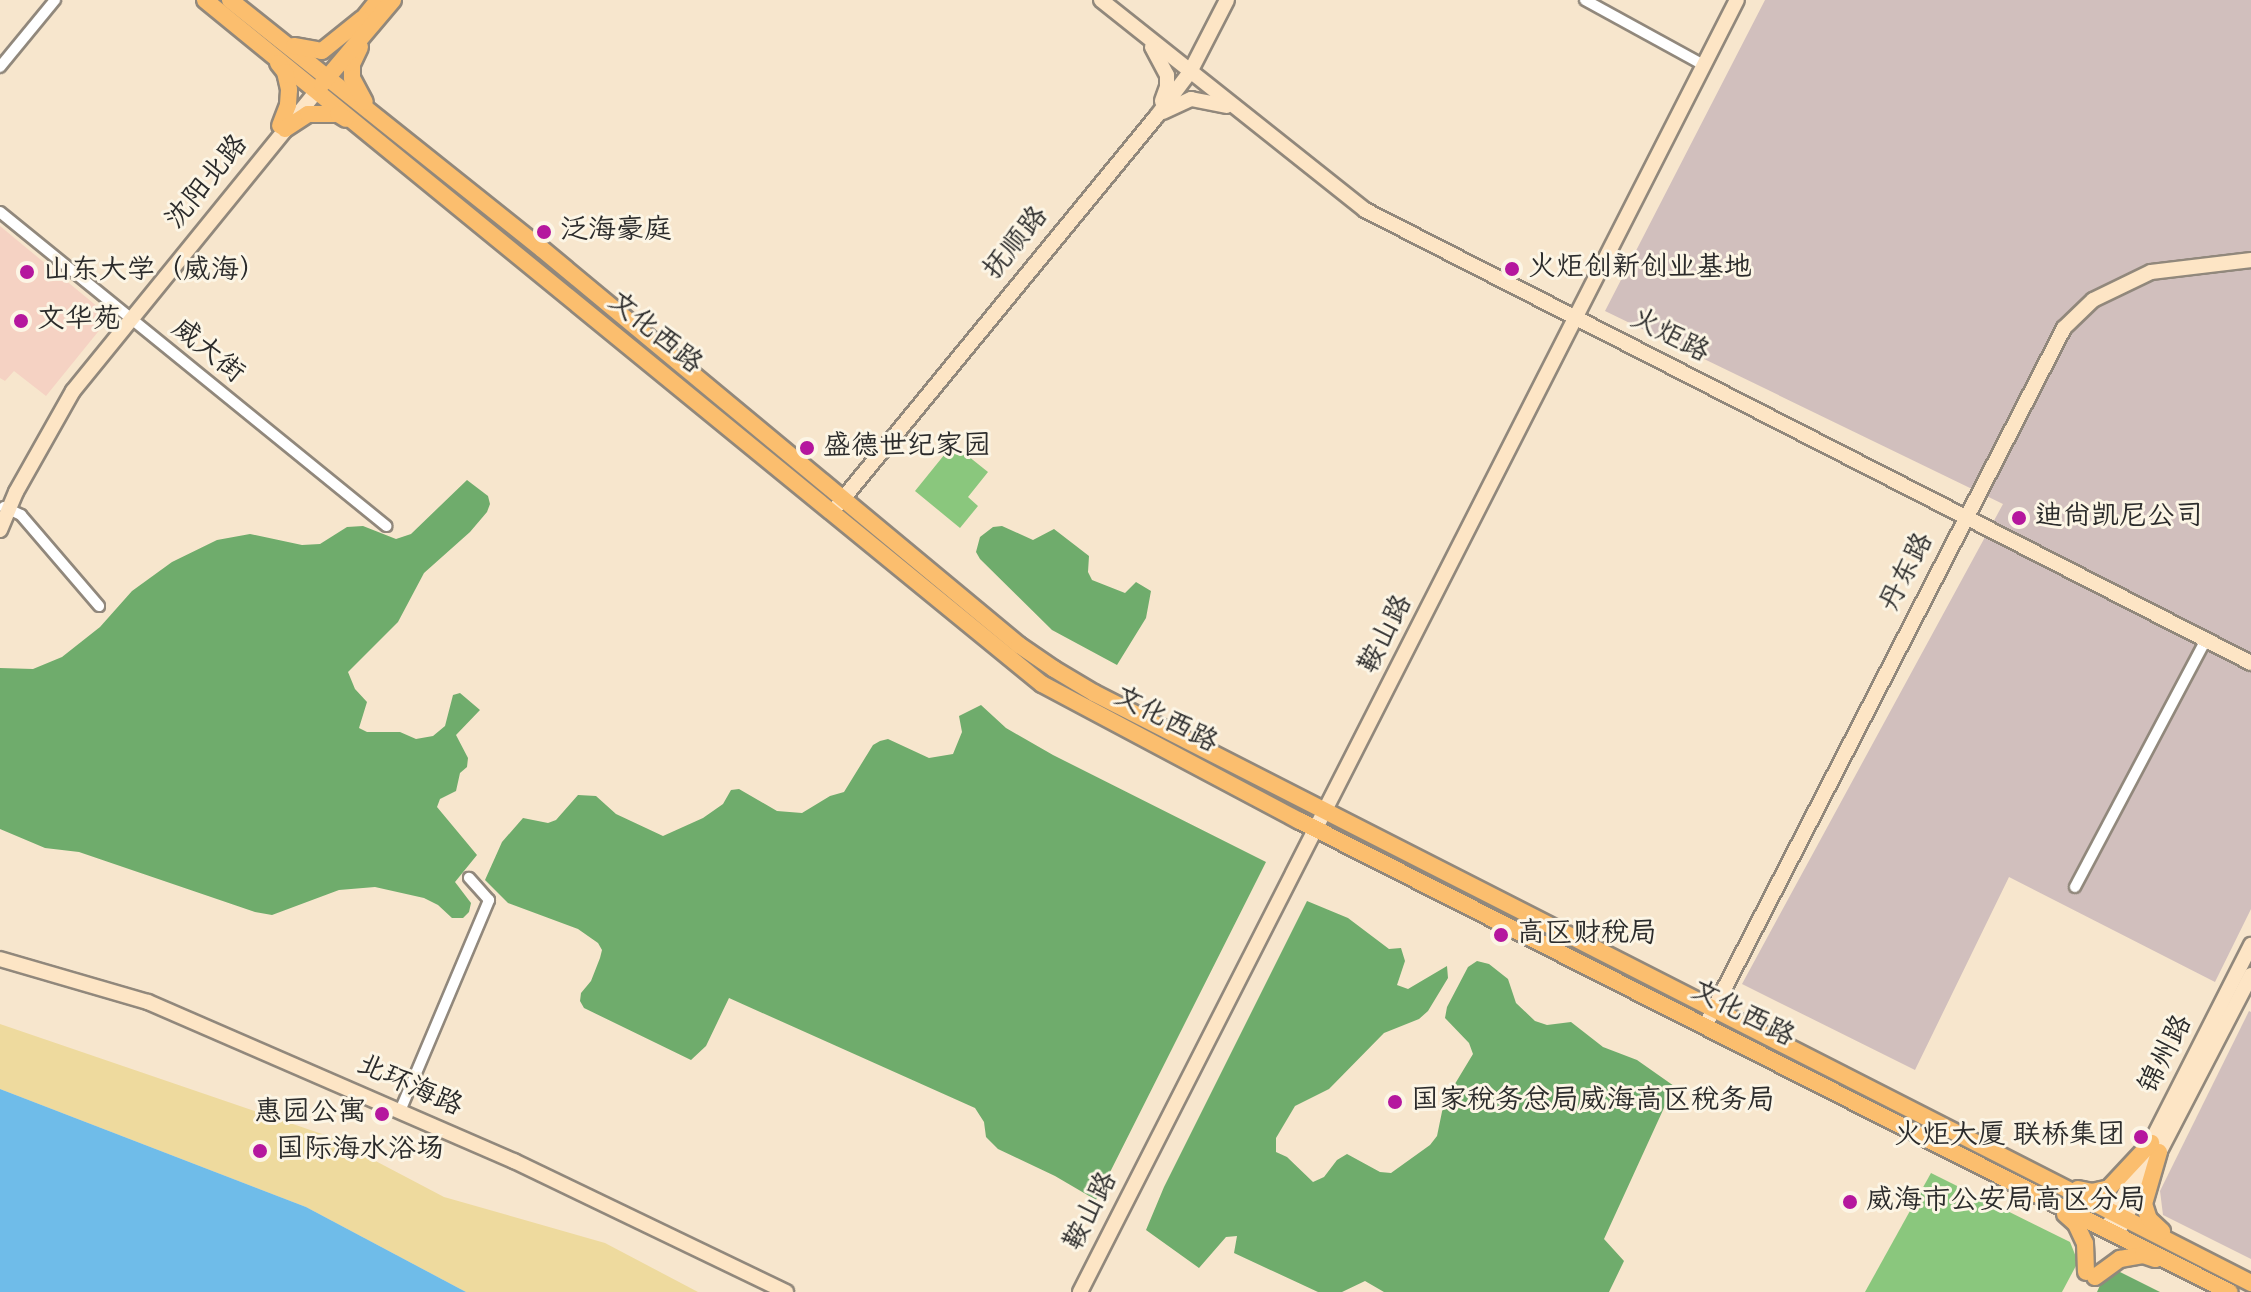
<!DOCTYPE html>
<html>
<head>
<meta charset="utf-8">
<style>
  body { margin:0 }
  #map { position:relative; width:2251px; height:1292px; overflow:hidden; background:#f7e6cd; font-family:"Indie Flower","LXGW WenKai TC",sans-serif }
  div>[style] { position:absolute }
  .built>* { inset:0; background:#f5d2c3 }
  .industrial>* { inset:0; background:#d1bfbd }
  .green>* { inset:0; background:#8ac77d }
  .forest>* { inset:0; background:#6fac6c }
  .sand>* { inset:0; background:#eeda9e }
  .water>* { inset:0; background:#6fbce9 }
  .roads { filter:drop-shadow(2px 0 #91887c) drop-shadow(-2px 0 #91887c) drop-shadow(0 2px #91887c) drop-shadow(0 -2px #91887c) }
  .street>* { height:10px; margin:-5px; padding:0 5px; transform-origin:5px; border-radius:5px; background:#fff }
  .secondary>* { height:14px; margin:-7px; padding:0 7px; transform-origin:7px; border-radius:7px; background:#fde5c5 }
  .primary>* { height:16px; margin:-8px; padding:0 8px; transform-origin:8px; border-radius:8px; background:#fbbe6e }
  .dots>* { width:22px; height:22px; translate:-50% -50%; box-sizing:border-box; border:4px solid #fcf5e5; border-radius:50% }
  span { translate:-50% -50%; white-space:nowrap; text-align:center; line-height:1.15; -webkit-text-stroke:6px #fcf5e5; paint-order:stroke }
  .street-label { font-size:28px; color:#2b2b2b }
  .poi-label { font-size:28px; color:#2b2b2b }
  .left { translate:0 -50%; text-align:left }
  .right { translate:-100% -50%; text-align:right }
</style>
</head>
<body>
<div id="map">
  <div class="built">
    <i style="clip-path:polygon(0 226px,110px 317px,46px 396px,14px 371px,5px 381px,0 378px)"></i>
  </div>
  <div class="industrial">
    <i style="clip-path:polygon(1765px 0,2251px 0,2251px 909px,2215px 982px,2009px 877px,1915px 1070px,1742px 984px,2003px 504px,1605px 311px)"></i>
    <i style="clip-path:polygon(2249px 1011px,2251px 1012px,2251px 1259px,2163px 1215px,2160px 1191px)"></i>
  </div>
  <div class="green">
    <i style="clip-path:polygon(953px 444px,988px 472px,968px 497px,978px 506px,960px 528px,915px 491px)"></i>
    <i style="clip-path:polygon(1931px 1173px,2070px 1242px,2078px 1262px,2062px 1292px,1865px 1292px)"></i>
  </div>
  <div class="forest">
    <i style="clip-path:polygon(467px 480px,488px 496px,490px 504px,487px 512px,470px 532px,424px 573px,398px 622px,348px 672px,355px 689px,367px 702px,359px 728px,367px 732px,400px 732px,416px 739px,433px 736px,445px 726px,453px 695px,460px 693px,480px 710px,456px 735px,468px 758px,467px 767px,460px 773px,456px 791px,440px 799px,437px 807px,477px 855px,455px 882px,471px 903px,469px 912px,463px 918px,452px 918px,438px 905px,424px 898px,375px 887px,339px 890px,272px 915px,255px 912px,79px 852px,45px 848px,0 829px,0 668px,33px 669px,62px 657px,100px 627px,132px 591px,172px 562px,217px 540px,250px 534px,302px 545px,320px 544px,347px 527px,363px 526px,396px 539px,411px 534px)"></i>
    <i style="clip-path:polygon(1002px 526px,1033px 540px,1054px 529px,1089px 556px,1088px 572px,1092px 580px,1125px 593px,1136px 582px,1151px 591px,1146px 618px,1117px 665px,1052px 630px,980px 559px,976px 552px,980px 537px,993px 527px)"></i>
    <i style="clip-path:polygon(981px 705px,1006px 728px,1053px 755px,1266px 862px,1096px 1200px,1055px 1176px,998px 1149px,986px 1137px,984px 1122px,975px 1108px,729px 998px,706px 1046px,691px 1060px,584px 1008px,580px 1001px,581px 993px,591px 981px,600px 958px,602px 950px,598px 943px,578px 929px,508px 903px,485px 880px,502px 842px,523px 818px,548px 823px,556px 820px,578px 795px,596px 796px,616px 814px,663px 836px,703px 818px,723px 804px,731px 790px,739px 789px,777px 811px,802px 813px,830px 796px,844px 792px,873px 745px,880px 741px,888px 739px,929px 758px,953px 754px,962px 732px,959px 716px)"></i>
    <i style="clip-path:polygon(1307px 901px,1348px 918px,1389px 949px,1401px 948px,1405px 961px,1397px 985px,1408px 989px,1447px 966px,1448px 978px,1428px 1011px,1419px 1019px,1384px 1033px,1329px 1089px,1295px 1106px,1276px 1138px,1276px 1152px,1287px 1157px,1313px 1182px,1324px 1177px,1337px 1160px,1347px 1154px,1380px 1172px,1391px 1173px,1430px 1145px,1437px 1136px,1444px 1102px,1473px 1054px,1469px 1043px,1445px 1018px,1447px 1007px,1468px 967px,1477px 961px,1489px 964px,1508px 979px,1516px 1003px,1535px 1021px,1547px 1025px,1571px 1022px,1603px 1047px,1637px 1060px,1674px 1086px,1604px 1239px,1624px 1261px,1609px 1292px,1384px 1292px,1365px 1281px,1342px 1292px,1318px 1292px,1234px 1253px,1237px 1236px,1226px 1237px,1199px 1268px,1146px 1230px,1164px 1187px)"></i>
    <i style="clip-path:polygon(2116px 1270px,2160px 1292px,2097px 1292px,2102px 1281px)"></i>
  </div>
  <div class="sand">
    <i style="clip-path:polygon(0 1024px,328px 1136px,444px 1197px,605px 1243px,698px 1292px,466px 1292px,306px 1207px,0 1089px)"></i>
  </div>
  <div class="water">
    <i style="clip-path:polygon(0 1089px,306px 1207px,466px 1292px,0 1292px)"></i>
  </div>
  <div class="roads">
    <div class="street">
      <i style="left:1585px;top:0;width:133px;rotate:28.7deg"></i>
      <i style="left:0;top:67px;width:87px;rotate:-50.6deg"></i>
      <i style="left:0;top:212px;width:498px;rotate:39.1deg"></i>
      <i style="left:4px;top:507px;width:19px;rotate:25deg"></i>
      <i style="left:21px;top:515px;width:120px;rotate:49.4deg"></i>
      <i style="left:2075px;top:887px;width:280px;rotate:-62.1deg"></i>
      <i style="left:400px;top:1111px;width:229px;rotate:-67.1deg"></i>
      <i style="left:489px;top:900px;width:30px;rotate:-132deg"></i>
    </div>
    <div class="secondary">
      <i style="left:1101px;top:0;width:337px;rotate:38.5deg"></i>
      <i style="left:1365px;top:210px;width:995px;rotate:27.08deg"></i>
      <i style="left:1152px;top:47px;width:32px;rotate:62deg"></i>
      <i style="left:1167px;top:75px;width:12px;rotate:90deg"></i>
      <i style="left:1167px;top:87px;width:15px;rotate:110deg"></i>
      <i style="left:1163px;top:112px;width:31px;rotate:-25deg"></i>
      <i style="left:1191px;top:99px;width:36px;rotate:11deg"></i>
      <i style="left:833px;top:511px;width:509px;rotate:-50.66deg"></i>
      <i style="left:1156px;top:117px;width:56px;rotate:-52.9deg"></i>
      <i style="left:1190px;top:72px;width:81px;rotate:-62.8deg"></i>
      <i style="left:0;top:530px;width:41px;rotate:-67.2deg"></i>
      <i style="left:16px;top:492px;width:116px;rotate:-60.6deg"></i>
      <i style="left:73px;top:391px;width:385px;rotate:-50.9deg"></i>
      <i style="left:0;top:959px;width:154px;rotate:16.2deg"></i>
      <i style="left:148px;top:1002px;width:399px;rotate:23.5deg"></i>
      <i style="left:514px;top:1161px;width:302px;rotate:25.7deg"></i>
      <i style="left:1705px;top:1026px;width:785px;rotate:-62.78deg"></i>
      <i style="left:2064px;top:328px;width:40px;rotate:-44deg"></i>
      <i style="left:2093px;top:300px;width:64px;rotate:-25.8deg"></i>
      <i style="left:2151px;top:272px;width:101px;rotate:-6.8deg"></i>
      <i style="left:2110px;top:1223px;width:312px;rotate:-63.1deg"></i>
      <i style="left:2120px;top:1228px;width:285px;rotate:-62.6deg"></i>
      <i style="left:1080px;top:1292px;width:1449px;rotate:-63.05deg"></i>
    </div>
    <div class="primary">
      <i style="left:205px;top:0;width:1081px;rotate:39.26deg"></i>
      <i style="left:1042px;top:684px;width:292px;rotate:28deg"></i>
      <i style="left:1300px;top:821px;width:1042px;rotate:26.88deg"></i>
      <i style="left:230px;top:0;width:399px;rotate:38.6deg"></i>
      <i style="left:542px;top:249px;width:620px;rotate:39.7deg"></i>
      <i style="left:1019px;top:645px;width:42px;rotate:34.4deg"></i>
      <i style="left:1054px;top:669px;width:47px;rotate:31deg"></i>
      <i style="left:1094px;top:693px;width:1299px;rotate:27.02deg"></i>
      <i style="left:358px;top:25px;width:32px;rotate:-51deg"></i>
      <i style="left:294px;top:46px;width:28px;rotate:10deg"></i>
      <i style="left:322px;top:51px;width:51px;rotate:-38.7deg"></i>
      <i style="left:360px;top:47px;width:19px;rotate:115deg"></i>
      <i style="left:352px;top:64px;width:14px;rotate:90deg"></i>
      <i style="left:352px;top:78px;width:27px;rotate:62deg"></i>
      <i style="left:278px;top:63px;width:11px;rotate:52deg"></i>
      <i style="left:285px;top:72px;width:18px;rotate:77deg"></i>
      <i style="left:289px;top:90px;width:15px;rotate:94deg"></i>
      <i style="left:288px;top:105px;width:22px;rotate:111deg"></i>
      <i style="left:322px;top:84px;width:110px;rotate:-49.8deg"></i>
      <i style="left:285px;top:129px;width:27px;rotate:-33deg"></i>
      <i style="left:308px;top:114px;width:30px"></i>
      <i style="left:338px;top:114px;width:9px;rotate:32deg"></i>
      <i style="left:2159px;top:1152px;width:54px;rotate:106.1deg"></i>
      <i style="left:2144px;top:1204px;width:16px;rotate:72deg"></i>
      <i style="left:2149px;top:1219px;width:18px;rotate:43deg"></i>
      <i style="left:2078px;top:1189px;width:14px;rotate:12deg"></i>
      <i style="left:2092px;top:1192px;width:17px;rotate:-13deg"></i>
      <i style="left:2109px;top:1188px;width:62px;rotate:-47deg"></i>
      <i style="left:2065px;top:1214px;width:15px;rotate:42deg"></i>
      <i style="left:2076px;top:1224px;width:21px;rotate:65deg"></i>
      <i style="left:2085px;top:1243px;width:29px;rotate:88deg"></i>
      <i style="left:2095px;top:1277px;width:31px;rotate:-36deg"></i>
      <i style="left:2120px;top:1259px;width:23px;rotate:-10deg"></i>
      <i style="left:2143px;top:1255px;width:13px;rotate:18deg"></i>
    </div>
  </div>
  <div class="dots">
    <i style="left:544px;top:232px;background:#b5179e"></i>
    <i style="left:1512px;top:269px;background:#b5179e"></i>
    <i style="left:27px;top:272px;background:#b5179e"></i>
    <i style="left:21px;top:321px;background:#b5179e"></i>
    <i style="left:807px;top:448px;background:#b5179e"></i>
    <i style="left:2019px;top:518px;background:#b5179e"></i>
    <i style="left:1501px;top:935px;background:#b5179e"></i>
    <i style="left:1395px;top:1102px;background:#b5179e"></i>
    <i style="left:382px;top:1114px;background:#b5179e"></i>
    <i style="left:2141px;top:1137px;background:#b5179e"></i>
    <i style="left:260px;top:1151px;background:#b5179e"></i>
    <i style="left:1850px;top:1202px;background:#b5179e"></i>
  </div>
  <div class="street-label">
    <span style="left:208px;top:183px;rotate:-51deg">沈阳北路</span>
    <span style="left:1017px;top:244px;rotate:-51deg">抚顺路</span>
    <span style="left:654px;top:334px;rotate:39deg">文化西路</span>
    <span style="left:1669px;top:337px;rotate:27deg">火炬路</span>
    <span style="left:207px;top:352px;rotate:39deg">威大街</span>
    <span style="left:1908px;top:573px;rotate:-63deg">丹东路</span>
    <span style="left:1387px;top:635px;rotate:-63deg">鞍山路</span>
    <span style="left:1165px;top:721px;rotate:27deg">文化西路</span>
    <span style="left:1742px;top:1015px;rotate:27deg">文化西路</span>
    <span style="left:2167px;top:1055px;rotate:-63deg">锦州路</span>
    <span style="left:409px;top:1087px;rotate:24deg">北环海路</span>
    <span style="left:1092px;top:1212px;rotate:-63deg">鞍山路</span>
  </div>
  <div class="poi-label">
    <span class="left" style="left:560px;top:232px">泛海豪庭</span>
    <span class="left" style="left:1528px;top:269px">火炬创新创业基地</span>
    <span class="left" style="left:43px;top:272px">山东大学（威海）</span>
    <span class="left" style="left:37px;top:321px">文华苑</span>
    <span class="left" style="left:823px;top:448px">盛德世纪家园</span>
    <span class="left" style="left:2035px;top:518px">迪尚凯尼公司</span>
    <span class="left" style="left:1517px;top:935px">高区财税局</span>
    <span class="left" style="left:1411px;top:1102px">国家税务总局威海高区税务局</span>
    <span class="right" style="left:366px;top:1114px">惠园公寓</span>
    <span class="right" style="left:2125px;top:1137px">火炬大厦 联桥集团</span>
    <span class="left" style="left:276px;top:1151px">国际海水浴场</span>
    <span class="left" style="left:1866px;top:1202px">威海市公安局高区分局</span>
  </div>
</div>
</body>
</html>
